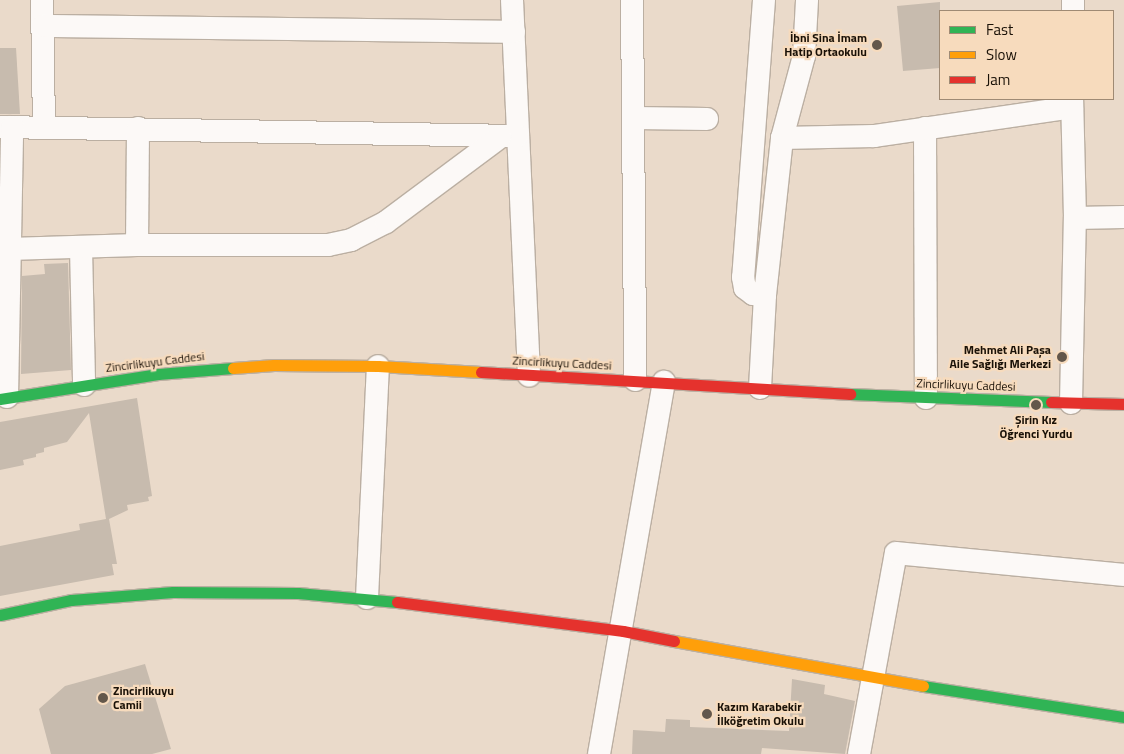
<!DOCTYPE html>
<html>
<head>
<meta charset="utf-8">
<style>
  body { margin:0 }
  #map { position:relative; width:1124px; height:754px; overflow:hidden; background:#eadaca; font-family:"Titillium Web",sans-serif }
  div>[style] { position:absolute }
  .building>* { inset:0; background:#c7bbae }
  .roads { filter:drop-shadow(1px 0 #bbafa2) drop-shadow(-1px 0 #bbafa2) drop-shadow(0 1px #bbafa2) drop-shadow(0 -1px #bbafa2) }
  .street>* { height:22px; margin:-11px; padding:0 11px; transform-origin:11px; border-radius:11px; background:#fcf9f7 }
  .fast>* { height:11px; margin:-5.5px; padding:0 5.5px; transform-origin:5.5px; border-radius:5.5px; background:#30b455 }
  .slow>* { height:11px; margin:-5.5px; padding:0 5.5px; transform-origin:5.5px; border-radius:5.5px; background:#ff9f0a }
  .jam>* { height:11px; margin:-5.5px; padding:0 5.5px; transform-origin:5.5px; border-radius:5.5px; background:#e5322d }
  .dots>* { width:14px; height:14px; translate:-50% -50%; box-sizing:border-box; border:2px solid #f7dbbd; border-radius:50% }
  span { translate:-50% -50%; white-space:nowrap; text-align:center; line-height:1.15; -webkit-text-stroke:4.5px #f7dbbd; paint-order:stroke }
  .poi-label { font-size:12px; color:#1a1107; font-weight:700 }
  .right { translate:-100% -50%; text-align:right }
  .left { translate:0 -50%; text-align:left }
  .street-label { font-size:12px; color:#1a1107 }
  .legend { position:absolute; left:939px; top:10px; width:175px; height:90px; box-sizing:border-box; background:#f7dbbd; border:1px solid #9f8a74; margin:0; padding:6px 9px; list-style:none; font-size:15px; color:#1a1107 }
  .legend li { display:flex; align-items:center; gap:10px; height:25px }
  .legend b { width:25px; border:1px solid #9f8a74 }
</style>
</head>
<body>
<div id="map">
  <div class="building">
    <i style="clip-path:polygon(940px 2px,940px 68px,903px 71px,897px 6px)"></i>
    <i style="clip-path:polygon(0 48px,16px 48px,20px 114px,0 114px)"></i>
    <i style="clip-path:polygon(68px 263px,71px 370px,21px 374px,22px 276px,45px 274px,44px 264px)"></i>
    <i style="clip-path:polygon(137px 398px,152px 496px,148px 497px,149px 501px,127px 505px,128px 510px,109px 519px,117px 564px,112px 564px,114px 575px,0 596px,0 546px,80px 530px,79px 524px,106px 519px,89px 413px,67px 442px,44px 448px,44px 452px,36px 454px,36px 457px,23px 460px,24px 465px,0 470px,0 422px)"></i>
    <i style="clip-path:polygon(145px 664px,171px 749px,152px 754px,51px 754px,39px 709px,65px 686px)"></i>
    <i style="clip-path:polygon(792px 679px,825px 685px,824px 694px,855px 701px,845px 754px,762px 748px,761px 754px,632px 754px,633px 730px,665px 732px,666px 719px,690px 720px,690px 727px,789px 731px)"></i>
  </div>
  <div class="roads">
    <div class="street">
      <i style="left:42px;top:0;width:127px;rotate:89.1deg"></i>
      <i style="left:512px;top:0;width:376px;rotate:87.4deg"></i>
      <i style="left:632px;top:0;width:380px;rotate:89.5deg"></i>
      <i style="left:764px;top:0;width:278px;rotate:94.3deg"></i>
      <i style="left:743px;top:277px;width:11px;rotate:80deg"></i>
      <i style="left:745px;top:288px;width:10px;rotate:37deg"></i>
      <i style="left:753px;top:294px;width:12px;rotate:5deg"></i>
      <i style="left:1073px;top:11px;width:11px;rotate:-90deg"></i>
      <i style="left:43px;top:26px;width:471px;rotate:0.7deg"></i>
      <i style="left:635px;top:118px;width:72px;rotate:0.8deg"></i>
      <i style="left:0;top:127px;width:517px;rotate:1deg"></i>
      <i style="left:925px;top:128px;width:270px;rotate:89.8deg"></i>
      <i style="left:782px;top:138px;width:92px;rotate:-1.2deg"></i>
      <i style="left:874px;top:136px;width:200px;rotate:-8.3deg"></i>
      <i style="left:1075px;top:218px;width:49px;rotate:-1.2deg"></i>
      <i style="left:137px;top:245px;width:117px;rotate:-89.5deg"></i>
      <i style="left:81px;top:248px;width:137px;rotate:88.7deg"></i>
      <i style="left:9px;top:249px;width:128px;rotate:-1.8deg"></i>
      <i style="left:137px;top:245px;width:191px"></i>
      <i style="left:328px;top:245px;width:24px;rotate:-12deg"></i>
      <i style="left:351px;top:240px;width:39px;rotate:-27deg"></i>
      <i style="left:386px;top:222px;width:142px;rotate:-36.7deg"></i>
      <i style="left:760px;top:388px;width:93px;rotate:-86.9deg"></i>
      <i style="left:765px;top:295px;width:158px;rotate:-83.8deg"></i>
      <i style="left:782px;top:138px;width:85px;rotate:-75deg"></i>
      <i style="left:804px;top:56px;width:56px;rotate:-86.9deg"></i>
      <i style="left:7px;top:397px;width:270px;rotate:-88.9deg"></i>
      <i style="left:1071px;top:403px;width:185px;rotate:-88.8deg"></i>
      <i style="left:1075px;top:218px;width:119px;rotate:-91.4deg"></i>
      <i style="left:367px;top:598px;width:232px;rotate:-87.3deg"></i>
      <i style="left:599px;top:754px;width:378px;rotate:-80.1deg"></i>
      <i style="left:859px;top:754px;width:204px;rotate:-79.6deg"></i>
      <i style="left:896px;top:553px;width:229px;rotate:5.5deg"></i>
    </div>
    <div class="fast">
      <i style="left:850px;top:394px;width:201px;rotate:2.3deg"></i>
      <i style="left:0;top:399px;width:160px;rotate:-9deg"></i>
      <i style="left:158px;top:374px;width:75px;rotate:-4.6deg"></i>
      <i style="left:0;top:615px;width:73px;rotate:-11.9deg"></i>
      <i style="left:71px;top:600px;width:102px;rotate:-4.5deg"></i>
      <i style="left:173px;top:592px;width:125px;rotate:0.5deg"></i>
      <i style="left:298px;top:593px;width:99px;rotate:5.2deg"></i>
      <i style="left:923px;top:686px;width:203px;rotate:8.8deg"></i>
    </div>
    <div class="slow">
      <i style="left:233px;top:368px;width:41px;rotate:-4.2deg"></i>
      <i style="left:274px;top:365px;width:104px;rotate:0.6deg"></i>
      <i style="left:378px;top:366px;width:103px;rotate:3.3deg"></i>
      <i style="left:674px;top:641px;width:253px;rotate:10.2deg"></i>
    </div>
    <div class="jam">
      <i style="left:481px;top:372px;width:370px;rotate:3.4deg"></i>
      <i style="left:1051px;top:402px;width:73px;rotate:1.6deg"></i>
      <i style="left:397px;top:602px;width:228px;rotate:7.3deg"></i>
      <i style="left:623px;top:631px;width:52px;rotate:11.1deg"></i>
    </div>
  </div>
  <div class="dots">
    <i style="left:877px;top:45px;background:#63574b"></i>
    <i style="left:1062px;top:357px;background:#63574b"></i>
    <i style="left:1036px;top:405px;background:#63574b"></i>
    <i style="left:103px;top:698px;background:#63574b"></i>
    <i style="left:707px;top:714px;background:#63574b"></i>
  </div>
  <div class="poi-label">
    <span class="right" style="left:867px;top:45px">İbni Sina İmam<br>Hatip Ortaokulu</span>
    <span class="right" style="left:1051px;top:357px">Mehmet Ali Paşa<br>Aile Sağlığı Merkezi</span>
    <span style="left:1036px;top:427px">Şirin Kız<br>Öğrenci Yurdu</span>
    <span class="left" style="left:113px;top:698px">Zincirlikuyu<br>Camii</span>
    <span class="left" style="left:717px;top:714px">Kazım Karabekir<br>İlköğretim Okulu</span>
  </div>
  <div class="street-label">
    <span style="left:155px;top:362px;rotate:-7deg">Zincirlikuyu Caddesi</span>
    <span style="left:562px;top:363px;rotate:3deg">Zincirlikuyu Caddesi</span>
    <span style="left:966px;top:385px;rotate:2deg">Zincirlikuyu Caddesi</span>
  </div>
  <ul class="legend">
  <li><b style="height:6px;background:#30b455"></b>Fast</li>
  <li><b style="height:6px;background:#ff9f0a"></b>Slow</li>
  <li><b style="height:6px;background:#e5322d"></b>Jam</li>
  </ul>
</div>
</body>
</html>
